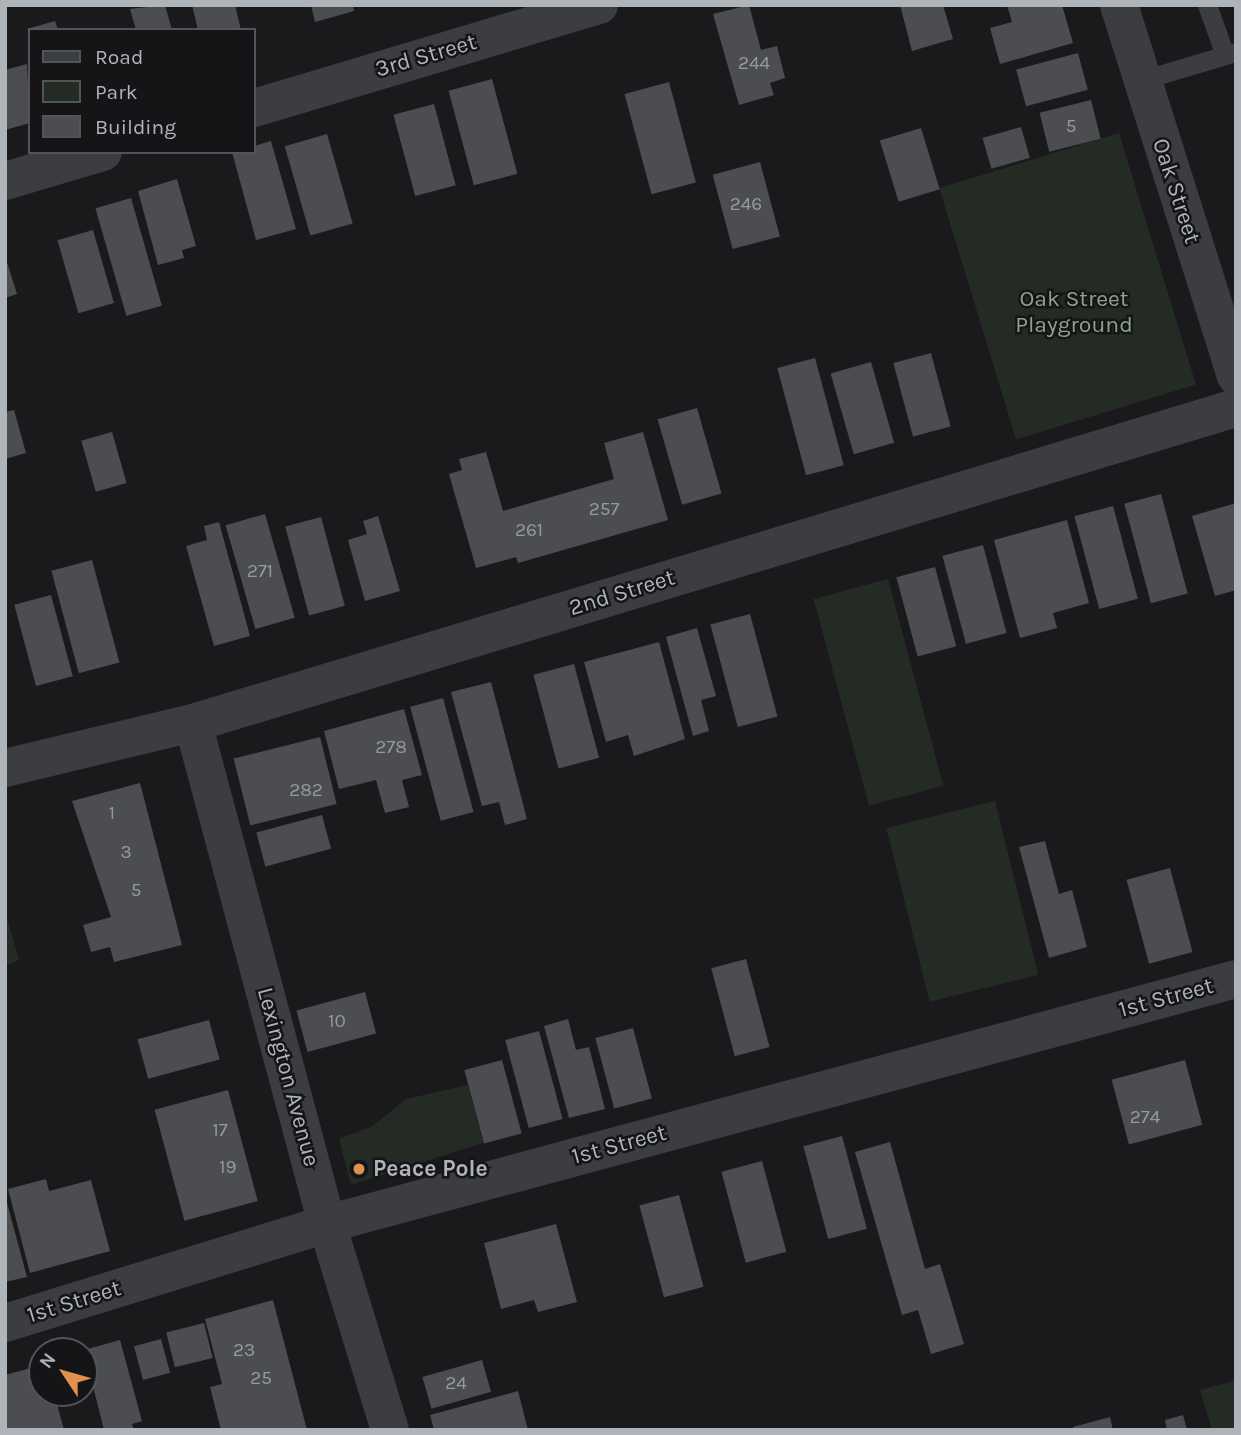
<!DOCTYPE html>
<html>
<head>
<meta charset="utf-8">
<style>
  body { margin:0 }
  #map { position:relative; width:1241px; height:1435px; overflow:hidden; background:#1a1a1c; font-family:Karla,sans-serif }
  div>[style] { position:absolute }
  .green>* { inset:0; background:#242b24; transform-origin:0 0 }
  .building>* { inset:0; background:#4c4d50; transform-origin:0 0 }
  .lane>* { height:19px; margin:-9.5px; padding:0 9.5px; transform-origin:9.5px; border-radius:9.5px; background:#3b3d40 }
  .street>* { height:38px; margin:-19px; padding:0 19px; transform-origin:19px; border-radius:19px; background:#3b3d40 }
  .dots>* { width:19px; height:19px; translate:-50% -50%; box-sizing:border-box; border:4px solid #151517; border-radius:50% }
  span { translate:-50% -50%; white-space:nowrap; text-align:center; line-height:1.15; -webkit-text-stroke:5px #151517; paint-order:stroke }
  .number-label { font-size:19px; color:#969aa0 }
  .number-label span { -webkit-text-stroke-width:0 }
  .street-label { font-size:23px; color:#aeb4ba }
  .park-label { font-size:23px; color:#8ba387 }
  .poi-label { font-size:23px; color:#aeb4ba; font-weight:700 }
  .left { translate:0 -50%; text-align:left }
  .frame { position:absolute; inset:0; border:7px solid #aeb4ba; pointer-events:none }
  .legend { position:absolute; left:28px; top:28px; width:228px; height:126px; box-sizing:border-box; background:#151517; border:2px solid #525558; margin:0; padding:9px 12px; list-style:none; font-size:21px; color:#aeb4ba }
  .legend li { display:flex; align-items:center; gap:14px; height:35px }
  .legend b { width:35px; border:2px solid #525558 }
  .north { position:absolute; left:28px; top:1337px; width:70px; height:70px; box-sizing:border-box; background:#151517; border:2px solid #525558; border-radius:50%; rotate:306deg; font-size:19px; font-weight:700; line-height:28px; text-align:center; color:#aeb4ba }
  .north::after { content:''; display:block; margin:auto; width:24px; height:32px; background:#e0914d; clip-path:polygon(50% 0,100% 100%,50% 72%,0 100%) }
</style>
</head>
<body>
<div id="map">
  <div class="green">
    <i style="left:1119px;top:133px;width:263px;height:188px;rotate:73deg"></i>
    <i style="left:888px;top:579px;width:214px;height:77px;rotate:75deg"></i>
    <i style="left:995px;top:801px;width:179px;height:112px;rotate:76deg"></i>
    <i style="clip-path:polygon(5px 911px,19px 960px,5px 966px)"></i>
    <i style="clip-path:polygon(468px 1085px,483px 1143px,351px 1185px,339px 1139px,373px 1126px,406px 1099px)"></i>
    <i style="clip-path:polygon(1236px 1380px,1236px 1430px,1212px 1430px,1200px 1390px)"></i>
  </div>
  <div class="building">
    <i style="clip-path:polygon(165px 5px,172px 30px,136px 30px,130px 9px)"></i>
    <i style="clip-path:polygon(192px 5px,235px 5px,241px 30px,198px 30px)"></i>
    <i style="clip-path:polygon(311px 5px,353px 5px,354px 11px,315px 22px)"></i>
    <i style="clip-path:polygon(749px 5px,761px 50px,777px 46px,785px 78px,770px 83px,774px 95px,739px 105px,713px 14px)"></i>
    <i style="clip-path:polygon(900px 5px,943px 5px,953px 39px,912px 51px)"></i>
    <i style="clip-path:polygon(1007px 5px,1062px 5px,1073px 43px,1000px 64px,990px 28px,1012px 22px)"></i>
    <i style="clip-path:polygon(55px 21px,58px 30px,28px 30px,27px 29px)"></i>
    <i style="left:1078px;top:53px;width:38px;height:64px;rotate:75deg"></i>
    <i style="clip-path:polygon(27px 64px,30px 123px,5px 130px,5px 70px)"></i>
    <i style="left:492px;top:79px;width:98px;height:45px;rotate:75deg"></i>
    <i style="left:669px;top:82px;width:104px;height:46px;rotate:75deg"></i>
    <i style="left:1091px;top:100px;width:40px;height:53px;rotate:76deg"></i>
    <i style="left:434px;top:104px;width:84px;height:42px;rotate:75deg"></i>
    <i style="left:1021px;top:127px;width:32px;height:40px;rotate:74deg"></i>
    <i style="left:921px;top:128px;width:64px;height:43px;rotate:73deg"></i>
    <i style="left:327px;top:134px;width:93px;height:44px;rotate:74deg"></i>
    <i style="clip-path:polygon(271px 141px,296px 229px,256px 240px,232px 152px,254px 152px,254px 146px)"></i>
    <i style="left:760px;top:162px;width:77px;height:49px;rotate:75deg"></i>
    <i style="clip-path:polygon(177px 179px,196px 246px,182px 250px,184px 258px,158px 265px,138px 191px)"></i>
    <i style="left:131px;top:198px;width:112px;height:37px;rotate:74deg"></i>
    <i style="left:93px;top:230px;width:76px;height:37px;rotate:74deg"></i>
    <i style="clip-path:polygon(5px 256px,17px 294px,5px 298px)"></i>
    <i style="left:931px;top:353px;width:76px;height:39px;rotate:75deg"></i>
    <i style="left:815px;top:358px;width:111px;height:39px;rotate:75deg"></i>
    <i style="left:871px;top:362px;width:84px;height:42px;rotate:74deg"></i>
    <i style="left:697px;top:408px;width:89px;height:41px;rotate:74deg"></i>
    <i style="clip-path:polygon(14px 410px,26px 453px,5px 459px,5px 412px)"></i>
    <i style="left:112px;top:432px;width:53px;height:32px;rotate:74deg"></i>
    <i style="clip-path:polygon(643px 432px,668px 520px,518px 563px,516px 557px,476px 568px,449px 474px,462px 470px,459px 459px,486px 452px,503px 511px,614px 479px,604px 443px)"></i>
    <i style="left:1161px;top:494px;width:103px;height:38px;rotate:75deg"></i>
    <i style="clip-path:polygon(1236px 503px,1236px 590px,1215px 596px,1192px 516px)"></i>
    <i style="left:1113px;top:506px;width:96px;height:40px;rotate:75deg"></i>
    <i style="left:265px;top:514px;width:108px;height:41px;rotate:74deg"></i>
    <i style="clip-path:polygon(378px 516px,400px 591px,365px 601px,348px 540px,367px 534px,363px 521px)"></i>
    <i style="left:321px;top:517px;width:92px;height:37px;rotate:75deg"></i>
    <i style="clip-path:polygon(1067px 520px,1089px 603px,1053px 613px,1057px 628px,1020px 638px,994px 540px)"></i>
    <i style="clip-path:polygon(219px 522px,250px 636px,214px 646px,186px 546px,207px 540px,204px 526px)"></i>
    <i style="left:983px;top:545px;width:91px;height:42px;rotate:75deg"></i>
    <i style="left:92px;top:560px;width:106px;height:42px;rotate:75deg"></i>
    <i style="left:935px;top:567px;width:82px;height:40px;rotate:75deg"></i>
    <i style="left:51px;top:595px;width:84px;height:38px;rotate:75deg"></i>
    <i style="left:750px;top:614px;width:106px;height:41px;rotate:75deg"></i>
    <i style="clip-path:polygon(697px 628px,716px 696px,701px 700px,709px 731px,693px 736px,666px 637px)"></i>
    <i style="clip-path:polygon(659px 642px,685px 739px,634px 756px,628px 735px,606px 742px,584px 662px)"></i>
    <i style="left:574px;top:664px;width:97px;height:42px;rotate:75deg"></i>
    <i style="clip-path:polygon(491px 682px,527px 819px,505px 825px,499px 802px,482px 806px,451px 692px)"></i>
    <i style="left:443px;top:698px;width:118px;height:34px;rotate:75deg"></i>
    <i style="clip-path:polygon(404px 709px,422px 775px,402px 780px,409px 807px,385px 813px,376px 780px,339px 789px,324px 731px)"></i>
    <i style="left:320px;top:737px;width:69px;height:89px;rotate:76deg"></i>
    <i style="clip-path:polygon(140px 783px,182px 945px,114px 962px,110px 947px,91px 952px,83px 925px,111px 917px,72px 801px)"></i>
    <i style="left:322px;top:815px;width:35px;height:68px;rotate:75deg"></i>
    <i style="clip-path:polygon(1045px 841px,1059px 894px,1072px 890px,1087px 947px,1049px 958px,1019px 847px)"></i>
    <i style="left:1170px;top:868px;width:87px;height:45px;rotate:75deg"></i>
    <i style="left:746px;top:959px;width:91px;height:36px;rotate:75deg"></i>
    <i style="left:365px;top:992px;width:43px;height:71px;rotate:75deg"></i>
    <i style="clip-path:polygon(568px 1019px,576px 1050px,589px 1047px,605px 1109px,569px 1118px,544px 1026px)"></i>
    <i style="left:209px;top:1020px;width:41px;height:74px;rotate:75deg"></i>
    <i style="left:633px;top:1028px;width:73px;height:39px;rotate:75deg"></i>
    <i style="left:539px;top:1031px;width:91px;height:35px;rotate:75deg"></i>
    <i style="left:502px;top:1060px;width:76px;height:39px;rotate:75deg"></i>
    <i style="left:1185px;top:1060px;width:67px;height:76px;rotate:75deg"></i>
    <i style="left:228px;top:1090px;width:115px;height:76px;rotate:75deg"></i>
    <i style="left:842px;top:1136px;width:96px;height:40px;rotate:75deg"></i>
    <i style="clip-path:polygon(890px 1142px,925px 1269px,940px 1264px,964px 1344px,931px 1354px,918px 1310px,902px 1315px,855px 1152px)"></i>
    <i style="left:762px;top:1161px;width:94px;height:42px;rotate:75deg"></i>
    <i style="clip-path:polygon(46px 1179px,49px 1191px,91px 1180px,110px 1251px,30px 1273px,8px 1189px)"></i>
    <i style="left:679px;top:1195px;width:95px;height:41px;rotate:75deg"></i>
    <i style="clip-path:polygon(6px 1199px,27px 1277px,5px 1282px,5px 1200px)"></i>
    <i style="clip-path:polygon(556px 1224px,577px 1302px,538px 1312px,534px 1300px,501px 1309px,484px 1243px)"></i>
    <i style="clip-path:polygon(273px 1300px,307px 1430px,221px 1430px,210px 1387px,222px 1384px,205px 1319px)"></i>
    <i style="left:204px;top:1323px;width:36px;height:39px;rotate:76deg"></i>
    <i style="left:161px;top:1339px;width:35px;height:28px;rotate:75deg"></i>
    <i style="clip-path:polygon(120px 1340px,142px 1421px,132px 1424px,134px 1430px,104px 1430px,84px 1350px)"></i>
    <i style="left:482px;top:1360px;width:33px;height:62px;rotate:74deg"></i>
    <i style="clip-path:polygon(42px 1365px,42px 1393px,54px 1393px,64px 1430px,5px 1430px,5px 1375px)"></i>
    <i style="clip-path:polygon(518px 1391px,528px 1430px,434px 1430px,430px 1415px)"></i>
    <i style="clip-path:polygon(1183px 1415px,1187px 1430px,1167px 1430px,1165px 1420px)"></i>
    <i style="clip-path:polygon(1110px 1417px,1113px 1430px,1074px 1430px,1073px 1427px)"></i>
  </div>
  <div class="lane">
    <i style="left:1207px;top:5px;width:53px;rotate:70.2deg"></i>
    <i style="left:1142px;top:80px;width:98px;rotate:-16.6deg"></i>
  </div>
  <div class="street">
    <i style="left:1119px;top:5px;width:389px;rotate:72.5deg"></i>
    <i style="left:254px;top:108px;width:360px;rotate:-16.6deg"></i>
    <i style="left:5px;top:181px;width:102px;rotate:-16.5deg"></i>
    <i style="left:193px;top:723px;width:519px;rotate:75.03deg"></i>
    <i style="left:327px;top:1224px;width:215px;rotate:73deg"></i>
    <i style="left:5px;top:768px;width:193px;rotate:-13.5deg"></i>
    <i style="left:193px;top:723px;width:1090px;rotate:-16.81deg"></i>
    <i style="left:5px;top:1323px;width:337px;rotate:-17.1deg"></i>
    <i style="left:327px;top:1224px;width:941px;rotate:-15.08deg"></i>
  </div>
  <div class="dots">
    <i style="left:359px;top:1169px;background:#e0914d"></i>
  </div>
  <div class="number-label">
    <span style="left:754px;top:64px">244</span>
    <span style="left:1071px;top:127px">5</span>
    <span style="left:746px;top:205px">246</span>
    <span style="left:604px;top:510px">257</span>
    <span style="left:529px;top:531px">261</span>
    <span style="left:260px;top:572px">271</span>
    <span style="left:391px;top:748px">278</span>
    <span style="left:306px;top:791px">282</span>
    <span style="left:112px;top:814px">1</span>
    <span style="left:126px;top:853px">3</span>
    <span style="left:136px;top:891px">5</span>
    <span style="left:337px;top:1022px">10</span>
    <span style="left:1145px;top:1118px">274</span>
    <span style="left:220px;top:1131px">17</span>
    <span style="left:228px;top:1168px">19</span>
    <span style="left:244px;top:1351px">23</span>
    <span style="left:261px;top:1379px">25</span>
    <span style="left:456px;top:1384px">24</span>
  </div>
  <div class="street-label">
    <span style="left:426px;top:56px;rotate:-16deg">3rd Street</span>
    <span style="left:1176px;top:191px;rotate:72deg">Oak Street</span>
    <span style="left:622px;top:593px;rotate:-17deg">2nd Street</span>
    <span style="left:1166px;top:998px;rotate:-15deg">1st Street</span>
    <span style="left:288px;top:1077px;rotate:75deg">Lexington Avenue</span>
    <span style="left:619px;top:1145px;rotate:-15deg">1st Street</span>
    <span style="left:74px;top:1302px;rotate:-17deg">1st Street</span>
  </div>
  <div class="park-label">
    <span style="left:1074px;top:312px">Oak Street<br>Playground</span>
  </div>
  <div class="poi-label">
    <span class="left" style="left:373px;top:1169px">Peace Pole</span>
  </div>
  <div class="frame"></div>
  <ul class="legend">
  <li><b style="height:9px;background:#3b3d40"></b>Road</li>
  <li><b style="height:19px;background:#242b24"></b>Park</li>
  <li><b style="height:19px;background:#4c4d50"></b>Building</li>
  </ul>
  <div class="north">N</div>
</div>
</body>
</html>
